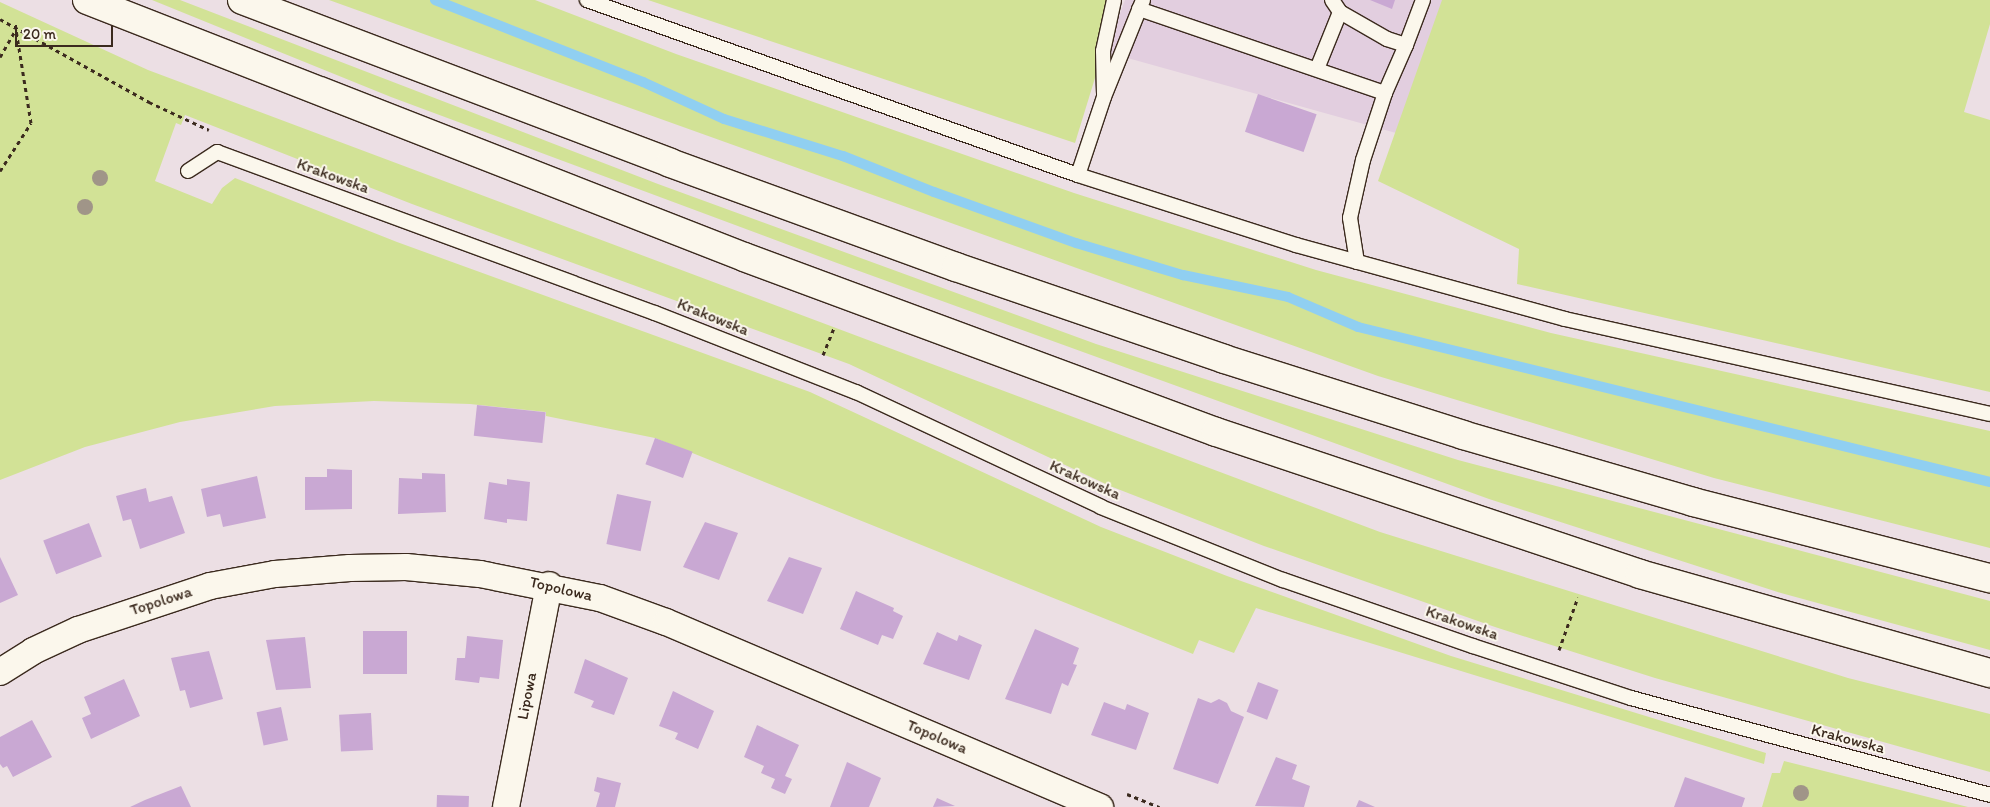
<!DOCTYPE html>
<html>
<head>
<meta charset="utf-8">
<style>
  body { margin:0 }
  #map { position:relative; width:1990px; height:807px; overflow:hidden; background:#ecdfe4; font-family:Itim,sans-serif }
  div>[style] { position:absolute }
  .built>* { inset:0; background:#e2cedf }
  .green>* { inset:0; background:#d2e296 }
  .stream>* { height:10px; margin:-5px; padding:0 5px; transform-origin:5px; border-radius:5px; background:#90cff1 }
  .building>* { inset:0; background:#c9a8d3; transform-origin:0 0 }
  .path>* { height:3px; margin-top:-1.5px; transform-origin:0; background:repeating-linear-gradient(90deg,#3b2a1e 0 4px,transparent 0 8px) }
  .roads { filter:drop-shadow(1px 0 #3b2a1e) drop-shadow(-1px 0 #3b2a1e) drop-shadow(0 1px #3b2a1e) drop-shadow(0 -1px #3b2a1e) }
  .lane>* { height:14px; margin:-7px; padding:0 7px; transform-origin:7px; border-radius:7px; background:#fbf7ec }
  .street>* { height:26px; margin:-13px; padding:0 13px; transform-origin:13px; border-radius:13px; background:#fbf7ec }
  .highway>* { height:28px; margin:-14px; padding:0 14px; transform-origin:14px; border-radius:14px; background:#fbf7ec }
  .trees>* { width:16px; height:16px; margin:-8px; border-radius:50%; background:#a09588 }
  span { translate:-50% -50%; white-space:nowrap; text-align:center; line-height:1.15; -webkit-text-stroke:4px #fbf7ec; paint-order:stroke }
  .street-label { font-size:16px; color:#3b2a1e }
  .scale { position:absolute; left:15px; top:25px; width:98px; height:22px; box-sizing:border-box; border:2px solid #3b2a1e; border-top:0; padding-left:6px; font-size:15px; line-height:18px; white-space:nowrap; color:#3b2a1e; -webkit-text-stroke:4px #fbf7ec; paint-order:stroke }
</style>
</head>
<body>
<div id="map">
  <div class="built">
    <i style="clip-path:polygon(1125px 0,1449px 0,1396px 133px,1106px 52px)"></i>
  </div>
  <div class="green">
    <i style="clip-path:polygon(152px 0,180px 0,658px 184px,1096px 344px,1458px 460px,1990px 601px,1990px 650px,1781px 593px,1489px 499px,837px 263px,391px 97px)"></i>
    <i style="clip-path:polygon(329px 0,535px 0,676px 54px,1074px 193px,1316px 270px,1551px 333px,1990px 431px,1990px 548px,1714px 478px,1378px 376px)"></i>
    <i style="clip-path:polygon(648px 0,1119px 0,1075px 143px)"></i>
    <i style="clip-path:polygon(1442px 0,1990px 0,1990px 24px,1964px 112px,1990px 120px,1990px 392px,1517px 284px,1519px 249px,1378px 181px)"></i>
    <i style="clip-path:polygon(0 2px,148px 70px,1380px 532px,1848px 678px,1990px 714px,1990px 772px,1655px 678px,1495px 627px,1264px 546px,1110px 486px,849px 364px,412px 204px,185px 115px,181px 125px,176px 123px,155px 181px,212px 204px,222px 188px,235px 178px,397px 242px,810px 392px,1101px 527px,1227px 576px,1451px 656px,1766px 753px,1764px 764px,1256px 608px,1234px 653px,1199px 640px,1193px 654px,655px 438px,546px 416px,546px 412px,470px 404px,374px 401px,275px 406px,180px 422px,85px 447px,0 480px)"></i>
    <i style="clip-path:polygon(1784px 761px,1968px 807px,1762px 807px,1772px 773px,1780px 773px)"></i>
  </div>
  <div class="stream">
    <i style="left:435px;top:0;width:224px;rotate:21.5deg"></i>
    <i style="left:643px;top:82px;width:89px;rotate:24.6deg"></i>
    <i style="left:724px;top:119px;width:125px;rotate:17.3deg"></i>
    <i style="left:843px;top:156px;width:98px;rotate:21.6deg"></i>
    <i style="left:934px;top:192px;width:151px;rotate:19.8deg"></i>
    <i style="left:1076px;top:243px;width:112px;rotate:16.7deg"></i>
    <i style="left:1183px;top:275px;width:107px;rotate:11.8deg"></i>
    <i style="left:1288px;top:297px;width:76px;rotate:23.2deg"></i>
    <i style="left:1358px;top:327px;width:651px;rotate:13.78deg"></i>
  </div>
  <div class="building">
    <i style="clip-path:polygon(1370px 0,1395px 0,1392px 9px)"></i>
    <i style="left:1258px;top:94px;width:62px;height:40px;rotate:19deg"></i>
    <i style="left:477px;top:405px;width:69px;height:31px;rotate:6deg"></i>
    <i style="left:655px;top:438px;width:40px;height:28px;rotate:20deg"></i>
    <i style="clip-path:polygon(327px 469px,352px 470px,352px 509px,305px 510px,305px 477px,327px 477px)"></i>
    <i style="clip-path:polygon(422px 473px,445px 474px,446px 512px,398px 514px,399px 478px,422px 479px)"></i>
    <i style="clip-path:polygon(257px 476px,266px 518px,223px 527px,220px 514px,207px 517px,201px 489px)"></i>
    <i style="clip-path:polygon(507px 479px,530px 482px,527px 521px,507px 519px,507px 523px,484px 519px,489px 482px,507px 485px)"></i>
    <i style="clip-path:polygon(146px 488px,149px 502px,172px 496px,185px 533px,140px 549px,131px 519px,123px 521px,116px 496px)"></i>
    <i style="left:617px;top:494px;width:35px;height:51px;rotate:12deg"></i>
    <i style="clip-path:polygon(705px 522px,738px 533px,719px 580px,683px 567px)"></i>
    <i style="left:89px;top:523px;width:36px;height:49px;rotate:69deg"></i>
    <i style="clip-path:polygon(0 557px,18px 595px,0 603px)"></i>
    <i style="clip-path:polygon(789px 557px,822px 568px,803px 614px,767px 601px)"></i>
    <i style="clip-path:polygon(856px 591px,894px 608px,893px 611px,903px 616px,893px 639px,882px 635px,878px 645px,840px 629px)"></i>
    <i style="clip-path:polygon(1035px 629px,1079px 648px,1073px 664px,1077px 665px,1068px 686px,1062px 683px,1051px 714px,1005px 699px)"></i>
    <i style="left:363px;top:631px;width:44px;height:43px"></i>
    <i style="clip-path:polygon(937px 632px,957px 641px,959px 635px,982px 645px,969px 680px,923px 664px)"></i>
    <i style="clip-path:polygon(467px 636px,503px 640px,499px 679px,480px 677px,479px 683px,455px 680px,457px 658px,465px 658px)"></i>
    <i style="clip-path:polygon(305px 637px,311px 688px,276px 690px,266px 640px)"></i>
    <i style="clip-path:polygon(209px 651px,223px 699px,190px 708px,185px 690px,180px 691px,171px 658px)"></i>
    <i style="clip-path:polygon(585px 659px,628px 678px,614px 715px,591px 707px,594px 701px,574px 693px)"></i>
    <i style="clip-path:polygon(124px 679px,140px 716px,91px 739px,82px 718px,91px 714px,84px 697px)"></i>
    <i style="left:1258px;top:682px;width:22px;height:32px;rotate:21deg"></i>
    <i style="clip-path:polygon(673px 691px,714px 711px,698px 749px,675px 739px,678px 733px,659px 726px)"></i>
    <i style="clip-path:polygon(1198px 698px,1211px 703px,1219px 699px,1227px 703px,1231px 711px,1244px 717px,1218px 784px,1173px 769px)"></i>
    <i style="clip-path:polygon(1104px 702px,1125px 710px,1127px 704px,1149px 713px,1136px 750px,1091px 735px)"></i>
    <i style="left:281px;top:707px;width:34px;height:25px;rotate:78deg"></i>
    <i style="left:371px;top:713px;width:37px;height:32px;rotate:87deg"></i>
    <i style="clip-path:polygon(32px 720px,52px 757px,13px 777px,7px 766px,3px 768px,0 764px,0 737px)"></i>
    <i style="clip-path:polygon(757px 725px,799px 745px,785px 776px,792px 779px,785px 794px,771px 788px,775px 779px,761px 773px,764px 766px,744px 757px)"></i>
    <i style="clip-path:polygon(1276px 757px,1297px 765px,1292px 779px,1310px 786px,1304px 807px,1255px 806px)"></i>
    <i style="clip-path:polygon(847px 762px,881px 778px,869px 807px,830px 807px)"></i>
    <i style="clip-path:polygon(597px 777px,621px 783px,615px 807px,596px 807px,600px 793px,594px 791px)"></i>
    <i style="clip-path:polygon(1685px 777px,1745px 798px,1742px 807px,1674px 807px)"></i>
    <i style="clip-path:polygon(181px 786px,191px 807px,130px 807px,145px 800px)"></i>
    <i style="left:437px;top:795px;width:32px;height:12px;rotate:2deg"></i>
    <i style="clip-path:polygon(937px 798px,955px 806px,933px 807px)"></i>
    <i style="clip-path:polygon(1359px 800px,1375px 807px,1356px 807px)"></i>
  </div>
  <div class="path">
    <i style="left:0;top:19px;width:171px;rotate:29.1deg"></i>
    <i style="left:149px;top:102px;width:66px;rotate:25deg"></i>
    <i style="left:0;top:57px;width:32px;rotate:-60deg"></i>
    <i style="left:0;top:171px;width:57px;rotate:-57.1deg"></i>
    <i style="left:31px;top:123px;width:95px;rotate:-99.1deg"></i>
    <i style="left:823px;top:355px;width:29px;rotate:-68deg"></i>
    <i style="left:1559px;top:650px;width:56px;rotate:-70.3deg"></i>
    <i style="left:1127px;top:794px;width:35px;rotate:22deg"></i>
  </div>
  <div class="roads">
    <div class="lane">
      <i style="left:587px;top:0;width:521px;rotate:19.62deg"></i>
      <i style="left:1078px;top:175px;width:229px;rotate:17.8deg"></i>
      <i style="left:1296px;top:245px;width:279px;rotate:15.4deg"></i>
      <i style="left:1565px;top:319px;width:435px;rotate:12.6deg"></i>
      <i style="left:1332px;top:0;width:14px;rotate:56deg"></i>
      <i style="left:1340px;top:12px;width:54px;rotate:29.9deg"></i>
      <i style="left:1387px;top:39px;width:20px;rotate:18deg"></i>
      <i style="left:1406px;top:45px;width:48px;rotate:-69.3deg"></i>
      <i style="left:1139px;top:9px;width:260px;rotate:18.9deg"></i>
      <i style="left:1317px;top:69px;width:61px;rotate:-68deg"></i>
      <i style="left:1104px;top:94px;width:43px;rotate:-91.3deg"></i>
      <i style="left:1103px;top:51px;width:52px;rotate:-77.8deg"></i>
      <i style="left:188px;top:171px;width:35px;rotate:-33deg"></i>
      <i style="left:217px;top:152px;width:467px;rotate:20.2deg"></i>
      <i style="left:655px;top:313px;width:216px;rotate:21.5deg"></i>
      <i style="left:856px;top:392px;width:271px;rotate:25.1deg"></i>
      <i style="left:1101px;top:507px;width:196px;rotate:21.9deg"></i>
      <i style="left:1283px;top:580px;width:201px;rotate:19.2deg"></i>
      <i style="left:1473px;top:646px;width:166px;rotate:18.2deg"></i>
      <i style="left:1631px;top:698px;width:372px;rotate:15.1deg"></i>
      <i style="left:1078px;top:175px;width:82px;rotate:-71.6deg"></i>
      <i style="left:1104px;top:97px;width:105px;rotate:-68.1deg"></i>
      <i style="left:1357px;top:262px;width:45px;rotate:-99deg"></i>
      <i style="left:1350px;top:218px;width:59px;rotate:-77.4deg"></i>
      <i style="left:1363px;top:160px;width:71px;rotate:-71.8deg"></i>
      <i style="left:1385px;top:93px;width:52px;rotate:-66.4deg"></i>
    </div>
    <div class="street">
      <i style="left:0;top:672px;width:39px;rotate:-32deg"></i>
      <i style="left:33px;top:651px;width:50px;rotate:-25deg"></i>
      <i style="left:78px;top:630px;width:139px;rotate:-18.4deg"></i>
      <i style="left:210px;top:586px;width:66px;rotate:-10.5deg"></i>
      <i style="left:275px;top:574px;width:75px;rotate:-4.6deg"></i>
      <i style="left:350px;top:568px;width:56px;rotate:-1deg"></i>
      <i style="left:406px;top:567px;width:74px;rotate:5.4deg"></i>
      <i style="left:480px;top:574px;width:122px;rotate:11.3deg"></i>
      <i style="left:600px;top:598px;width:70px;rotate:20deg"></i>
      <i style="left:666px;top:622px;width:472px;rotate:23.1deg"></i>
      <i style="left:506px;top:807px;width:226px;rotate:-79deg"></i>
    </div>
    <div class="highway">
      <i style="left:87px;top:0;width:705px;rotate:21.36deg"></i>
      <i style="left:744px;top:257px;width:503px;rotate:20.34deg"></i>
      <i style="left:1216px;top:432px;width:447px;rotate:18.5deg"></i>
      <i style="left:1640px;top:574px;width:364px;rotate:15.8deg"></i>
      <i style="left:242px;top:0;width:458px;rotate:20.8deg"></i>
      <i style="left:670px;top:163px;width:304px;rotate:20deg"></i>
      <i style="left:956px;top:267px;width:283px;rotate:18.9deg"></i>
      <i style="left:1224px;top:359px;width:251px;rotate:17.6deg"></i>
      <i style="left:1463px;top:435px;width:240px;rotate:16.2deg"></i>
      <i style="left:1693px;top:502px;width:307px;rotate:14.4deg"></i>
    </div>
  </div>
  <div class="trees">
    <i style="left:100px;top:178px"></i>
    <i style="left:85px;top:207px"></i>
    <i style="left:1801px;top:793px"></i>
  </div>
  <div class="street-label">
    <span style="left:333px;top:176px;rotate:20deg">Krakowska</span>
    <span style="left:713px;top:317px;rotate:22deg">Krakowska</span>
    <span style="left:1085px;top:480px;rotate:24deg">Krakowska</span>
    <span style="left:561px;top:589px;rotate:13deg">Topolowa</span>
    <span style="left:161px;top:601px;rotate:-18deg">Topolowa</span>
    <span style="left:1462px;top:623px;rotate:19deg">Krakowska</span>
    <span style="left:527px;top:696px;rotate:-79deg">Lipowa</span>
    <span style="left:937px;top:737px;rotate:23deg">Topolowa</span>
    <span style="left:1848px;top:739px;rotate:15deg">Krakowska</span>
  </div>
  <div class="scale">20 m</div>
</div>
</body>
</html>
